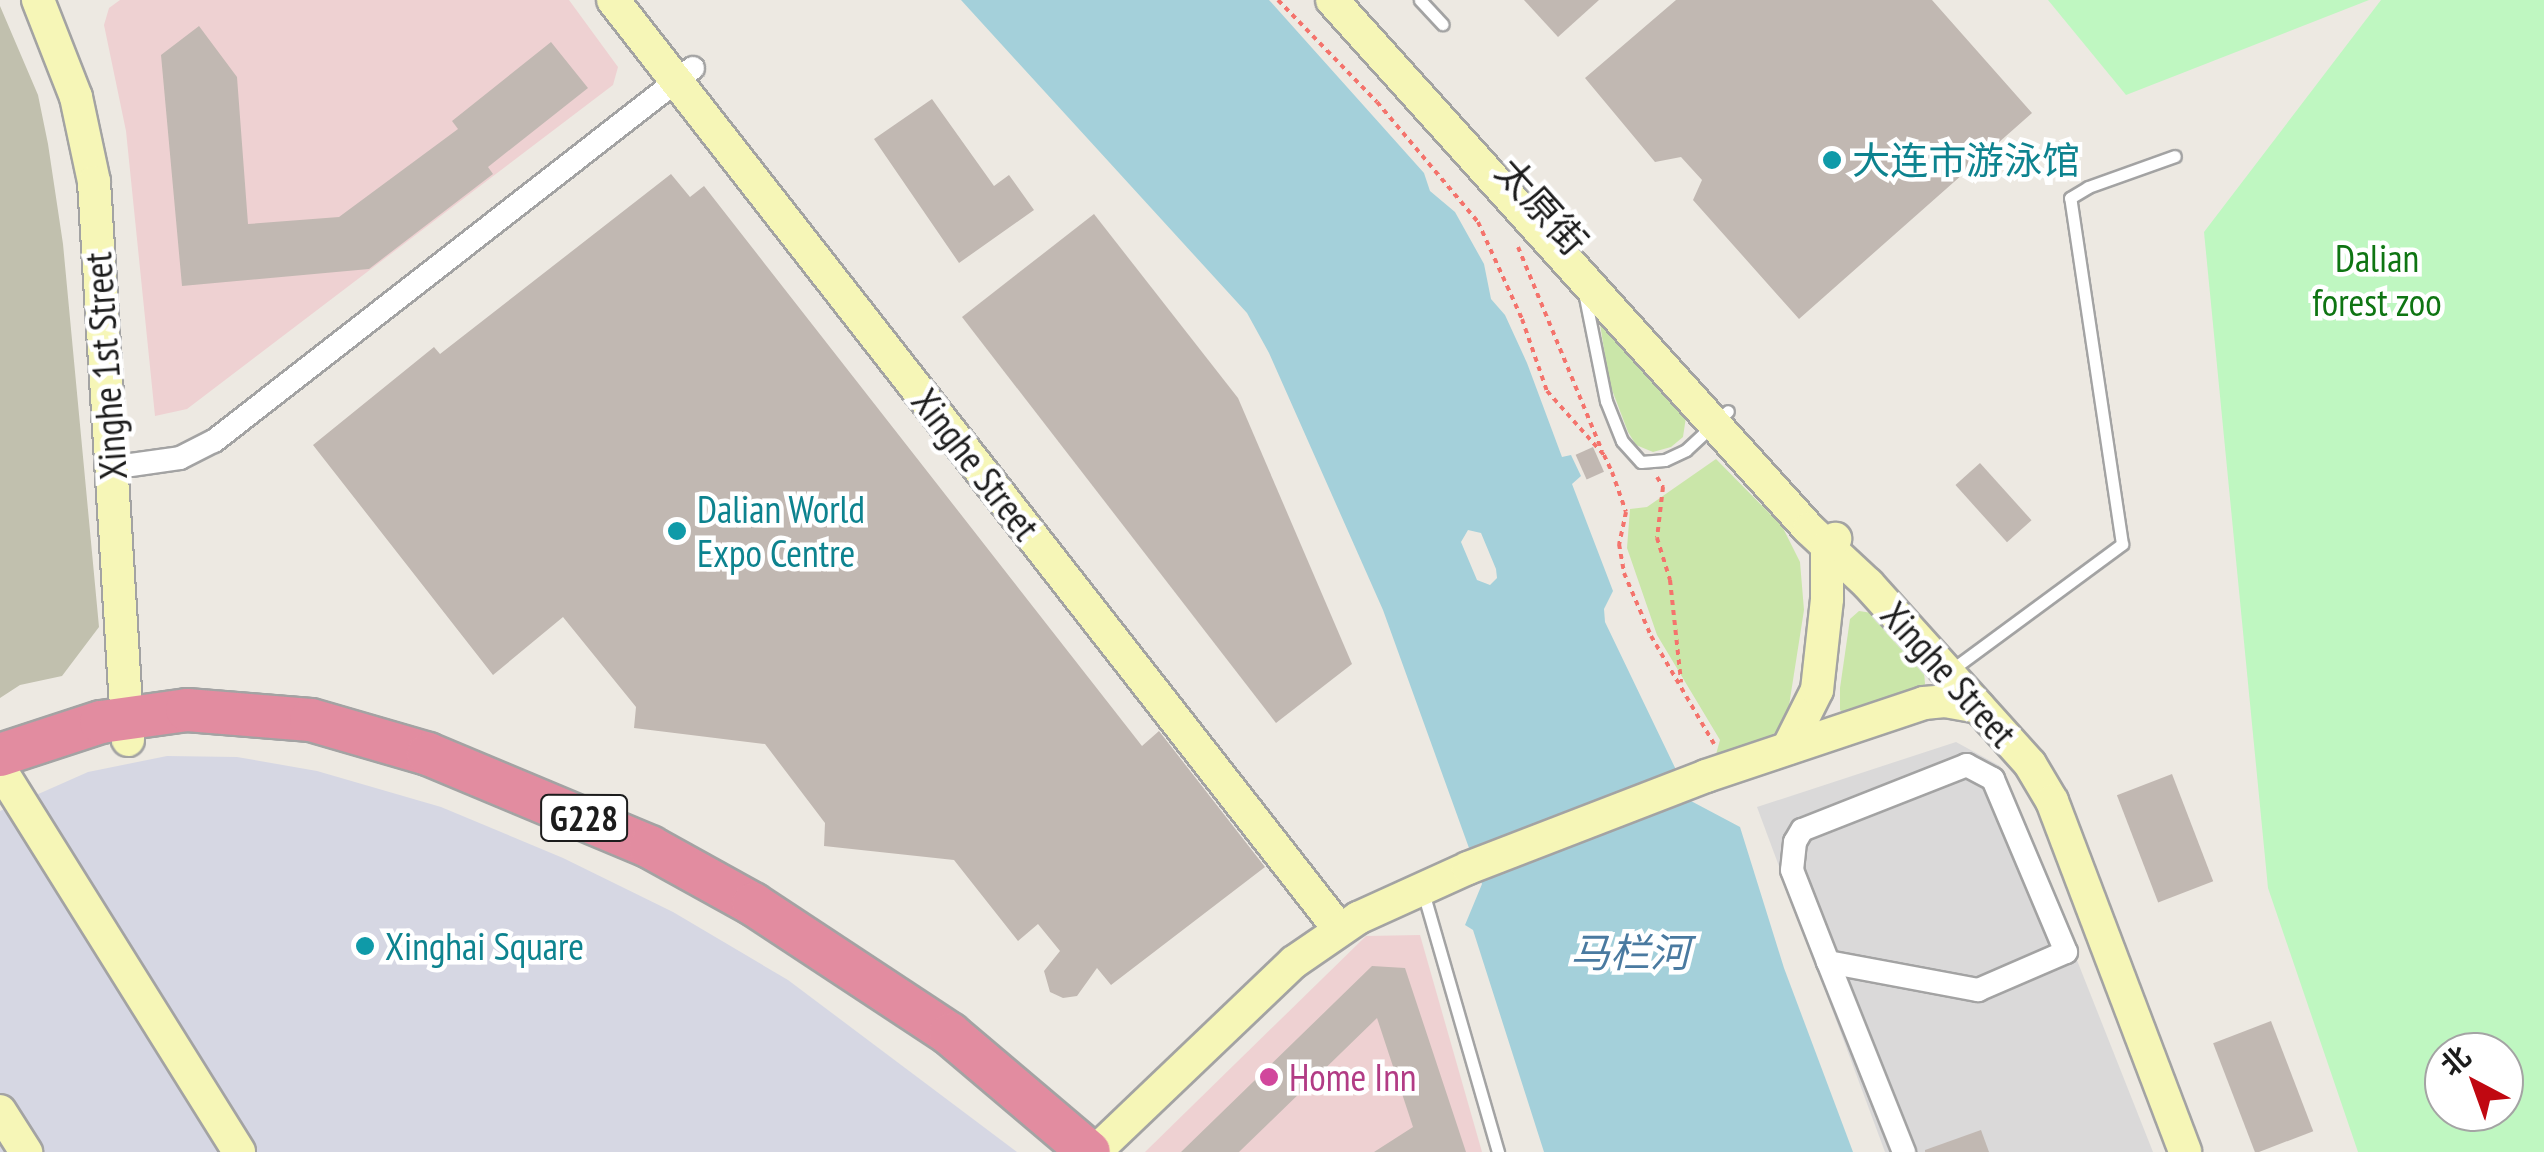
<!DOCTYPE html>
<html>
<head>
<meta charset="utf-8">
<style>
  body { margin:0 }
  #map { position:relative; width:2544px; height:1152px; overflow:hidden; background:#ede9e2; font-family:"PT Sans Narrow","Noto Sans SC",sans-serif }
  div>[style] { position:absolute }
  .residential>* { inset:0; background:#dad9d9 }
  .commercial>* { inset:0; background:#eed1d2 }
  .construction>* { inset:0; background:#c1c0ae }
  .grass>* { inset:0; background:#cae6a9 }
  .park>* { inset:0; background:#bff7c1 }
  .plaza>* { inset:0; background:#d6d7e3 }
  .water>* { inset:0; background:#a4d0da }
  .building>* { inset:0; background:#c1b8b2; transform-origin:0 0 }
  .path>* { height:4px; margin-top:-2px; transform-origin:0; background:repeating-linear-gradient(90deg,#f4736c 0 5px,transparent 0 10px) }
  .roads { filter:drop-shadow(2px 0 #a3a3a3) drop-shadow(-2px 0 #a3a3a3) drop-shadow(0 2px #a3a3a3) drop-shadow(0 -2px #a3a3a3) }
  .lane>* { height:11px; margin:-5.5px; padding:0 5.5px; transform-origin:5.5px; border-radius:5.5px; background:#fff }
  .street>* { height:22px; margin:-11px; padding:0 11px; transform-origin:11px; border-radius:11px; background:#fff }
  .secondary>* { height:32px; margin:-16px; padding:0 16px; transform-origin:16px; border-radius:16px; background:#f6f6b7 }
  .highway>* { height:42px; margin:-21px; padding:0 21px; transform-origin:21px; border-radius:21px; background:#e28ca0 }
  .dots>* { width:28px; height:28px; translate:-50% -50%; box-sizing:border-box; border:5px solid #fff; border-radius:50% }
  span { translate:-50% -50%; white-space:nowrap; text-align:center; line-height:1.15; -webkit-text-stroke:9px #fff; paint-order:stroke }
  .shield-label span { padding:2px 8px; background:#fff; border:2px solid; border-radius:8px; -webkit-text-stroke-width:0 }
  .shield-label { font-size:35px; color:#1c1c1c; font-weight:700 }
  .culture-label { font-size:38px; color:#0d838f }
  .left { translate:0 -50%; text-align:left }
  .street-label { font-size:38px; color:#1c1c1c }
  .park-label { font-size:38px; color:#0f7513 }
  .hotel-label { font-size:38px; color:#b23c85 }
  .water-label { font-size:40px; color:#4a7aa0; font-style:italic }
  .north { position:absolute; left:2424px; top:1032px; width:100px; height:100px; box-sizing:border-box; background:#fff; border:2px solid #a4a4a4; border-radius:50%; rotate:319deg; font-size:28px; font-weight:700; line-height:40px; text-align:center; color:#1c1c1c }
  .north::after { content:''; display:block; margin:auto; width:35px; height:45px; background:#c00811; clip-path:polygon(50% 0,100% 100%,50% 72%,0 100%) }
</style>
</head>
<body>
<div id="map">
  <div class="residential">
    <i style="clip-path:polygon(1956px 742px,2000px 766px,2153px 1152px,1885px 1152px,1757px 807px)"></i>
  </div>
  <div class="commercial">
    <i style="clip-path:polygon(120px 0,569px 0,618px 67px,613px 85px,187px 409px,155px 416px,126px 131px,104px 25px,109px 8px)"></i>
    <i style="clip-path:polygon(1420px 935px,1482px 1152px,1145px 1152px,1366px 936px)"></i>
  </div>
  <div class="construction">
    <i style="clip-path:polygon(0 6px,38px 95px,48px 144px,63px 244px,99px 627px,62px 676px,20px 685px,0 698px)"></i>
  </div>
  <div class="grass">
    <i style="clip-path:polygon(1599px 317px,1687px 410px,1683px 437px,1671px 447px,1653px 452px,1636px 445px,1628px 432px,1609px 382px)"></i>
    <i style="clip-path:polygon(1716px 459px,1782px 526px,1800px 562px,1804px 610px,1788px 712px,1777px 731px,1753px 750px,1713px 765px,1720px 740px,1657px 635px,1627px 548px,1630px 509px,1647px 507px)"></i>
    <i style="clip-path:polygon(1859px 611px,1872px 613px,1924px 671px,1925px 684px,1919px 696px,1850px 718px,1840px 710px,1840px 688px,1850px 619px)"></i>
  </div>
  <div class="park">
    <i style="clip-path:polygon(2048px 0,2369px 0,2126px 95px)"></i>
    <i style="clip-path:polygon(evenodd,2381px 0,2544px 0,2544px 1152px,2358px 1152px,2268px 888px,2204px 232px,2381px 0,2504px 1052px,2504px 1112px,2444px 1112px,2444px 1052px,2504px 1052px)"></i>
  </div>
  <div class="plaza">
    <i style="clip-path:polygon(167px 756px,237px 757px,317px 771px,441px 807px,563px 858px,673px 912px,788px 980px,1017px 1152px,0 1152px,0 811px,88px 772px)"></i>
  </div>
  <div class="water">
    <i style="clip-path:polygon(evenodd,961px 0,1269px 0,1424px 173px,1430px 191px,1455px 212px,1484px 264px,1491px 299px,1505px 315px,1527px 363px,1562px 457px,1571px 455px,1581px 476px,1572px 484px,1613px 591px,1604px 609px,1605px 622px,1691px 801px,1740px 827px,1784px 968px,1853px 1152px,1544px 1152px,1473px 930px,1465px 925px,1482px 884px,1383px 610px,1269px 353px,1247px 313px,961px 0,1468px 530px,1481px 533px,1496px 569px,1497px 578px,1490px 585px,1477px 580px,1461px 542px,1468px 530px)"></i>
  </div>
  <div class="building">
    <i style="clip-path:polygon(1524px 0,1599px 0,1558px 37px)"></i>
    <i style="clip-path:polygon(1676px 0,1932px 0,2032px 113px,1799px 319px,1693px 200px,1702px 180px,1681px 157px,1655px 162px,1585px 78px)"></i>
    <i style="clip-path:polygon(199px 26px,237px 77px,248px 224px,339px 217px,458px 129px,452px 121px,551px 42px,588px 88px,488px 167px,493px 174px,369px 269px,182px 286px,161px 55px)"></i>
    <i style="clip-path:polygon(932px 99px,994px 186px,1009px 175px,1034px 210px,959px 263px,874px 139px)"></i>
    <i style="clip-path:polygon(671px 174px,690px 197px,704px 186px,1142px 746px,1159px 731px,1265px 867px,1111px 985px,1097px 968px,1077px 996px,1063px 998px,1050px 992px,1044px 971px,1060px 951px,1038px 924px,1018px 941px,954px 860px,824px 846px,825px 823px,765px 744px,634px 728px,636px 707px,563px 617px,493px 675px,313px 445px,434px 347px,440px 354px)"></i>
    <i style="clip-path:polygon(1094px 214px,1238px 398px,1352px 664px,1276px 723px,962px 317px)"></i>
    <i style="left:1593px;top:447px;width:27px;height:19px;rotate:66deg"></i>
    <i style="left:1980px;top:463px;width:77px;height:33px;rotate:48deg"></i>
    <i style="left:2172px;top:774px;width:115px;height:59px;rotate:69deg"></i>
    <i style="clip-path:polygon(1372px 966px,1405px 968px,1466px 1152px,1374px 1152px,1413px 1127px,1377px 1018px,1239px 1152px,1181px 1152px)"></i>
    <i style="left:2271px;top:1021px;width:118px;height:62px;rotate:69deg"></i>
    <i style="clip-path:polygon(1981px 1130px,1989px 1152px,1925px 1152px,1925px 1150px)"></i>
  </div>
  <div class="path">
    <i style="left:1278px;top:0;width:142px;rotate:45.9deg"></i>
    <i style="left:1377px;top:102px;width:157px;rotate:49.9deg"></i>
    <i style="left:1478px;top:222px;width:107px;rotate:65.6deg"></i>
    <i style="left:1522px;top:319px;width:76px;rotate:70.9deg"></i>
    <i style="left:1547px;top:391px;width:86px;rotate:48.3deg"></i>
    <i style="left:1604px;top:455px;width:19px;rotate:65deg"></i>
    <i style="left:1612px;top:472px;width:42px;rotate:70.7deg"></i>
    <i style="left:1626px;top:512px;width:33px;rotate:102deg"></i>
    <i style="left:1619px;top:544px;width:29px;rotate:80deg"></i>
    <i style="left:1624px;top:573px;width:69px;rotate:66.8deg"></i>
    <i style="left:1651px;top:636px;width:125px;rotate:59.7deg"></i>
    <i style="left:1518px;top:247px;width:221px;rotate:67.6deg"></i>
    <i style="left:1657px;top:477px;width:12px;rotate:59deg"></i>
    <i style="left:1663px;top:487px;width:51px;rotate:96.7deg"></i>
    <i style="left:1657px;top:538px;width:44px;rotate:72.8deg"></i>
    <i style="left:1670px;top:580px;width:103px;rotate:83.8deg"></i>
  </div>
  <div class="roads">
    <div class="lane">
      <i style="left:1420px;top:0;width:33px;rotate:47deg"></i>
      <i style="left:1584px;top:292px;width:111px;rotate:78.6deg"></i>
      <i style="left:1606px;top:401px;width:43px;rotate:68.2deg"></i>
      <i style="left:1622px;top:441px;width:28px;rotate:48deg"></i>
      <i style="left:1641px;top:462px;width:24px;rotate:-5deg"></i>
      <i style="left:1665px;top:460px;width:23px;rotate:-25deg"></i>
      <i style="left:1686px;top:450px;width:57px;rotate:-42.9deg"></i>
      <i style="left:1950px;top:671px;width:214px;rotate:-36.4deg"></i>
      <i style="left:2122px;top:544px;width:350px;rotate:-98.5deg"></i>
      <i style="left:2070px;top:198px;width:21px;rotate:-31deg"></i>
      <i style="left:2088px;top:187px;width:92px;rotate:-19.6deg"></i>
      <i style="left:1423px;top:892px;width:271px;rotate:73.9deg"></i>
    </div>
    <div class="street">
      <i style="left:131px;top:465px;width:49px;rotate:-8.1deg"></i>
      <i style="left:180px;top:458px;width:38px;rotate:-27deg"></i>
      <i style="left:214px;top:441px;width:607px;rotate:-37.91deg"></i>
      <i style="left:1828px;top:962px;width:153px;rotate:10.6deg"></i>
      <i style="left:1978px;top:990px;width:96px;rotate:-23.4deg"></i>
      <i style="left:2066px;top:952px;width:188px;rotate:-112.9deg"></i>
      <i style="left:1993px;top:779px;width:30px;rotate:-152deg"></i>
      <i style="left:1967px;top:765px;width:177px;rotate:158.5deg"></i>
      <i style="left:1802px;top:830px;width:14px;rotate:120deg"></i>
      <i style="left:1795px;top:842px;width:28px;rotate:96deg"></i>
      <i style="left:1792px;top:870px;width:99px;rotate:68.6deg"></i>
      <i style="left:1828px;top:962px;width:205px;rotate:68.2deg"></i>
    </div>
    <div class="secondary">
      <i style="left:38px;top:0;width:104px;rotate:68.6deg"></i>
      <i style="left:76px;top:97px;width:87px;rotate:78deg"></i>
      <i style="left:94px;top:182px;width:559px;rotate:86.51deg"></i>
      <i style="left:613px;top:0;width:1179px;rotate:51.99deg"></i>
      <i style="left:1332px;top:0;width:712px;rotate:47.96deg"></i>
      <i style="left:1809px;top:529px;width:81px;rotate:43deg"></i>
      <i style="left:1868px;top:584px;width:242px;rotate:48deg"></i>
      <i style="left:2030px;top:764px;width:43px;rotate:59.3deg"></i>
      <i style="left:2052px;top:801px;width:375px;rotate:69.2deg"></i>
      <i style="left:1788px;top:748px;width:65px;rotate:-63.4deg"></i>
      <i style="left:1817px;top:690px;width:92px;rotate:-83.7deg"></i>
      <i style="left:1827px;top:599px;width:53px;rotate:-90deg"></i>
      <i style="left:1827px;top:546px;width:11px;rotate:-41deg"></i>
      <i style="left:0;top:769px;width:451px;rotate:58deg"></i>
      <i style="left:0;top:1111px;width:49px;rotate:57.6deg"></i>
      <i style="left:1095px;top:1152px;width:275px;rotate:-43.7deg"></i>
      <i style="left:1294px;top:962px;width:78px;rotate:-34.5deg"></i>
      <i style="left:1358px;top:918px;width:121px;rotate:-24.4deg"></i>
      <i style="left:1468px;top:868px;width:255px;rotate:-21.1deg"></i>
      <i style="left:1706px;top:776px;width:230px;rotate:-18.5deg"></i>
      <i style="left:1924px;top:703px;width:21px;rotate:-5deg"></i>
      <i style="left:1945px;top:701px;width:34px;rotate:10deg"></i>
    </div>
    <div class="highway">
      <i style="left:0;top:755px;width:106px;rotate:-18.1deg"></i>
      <i style="left:101px;top:722px;width:87px;rotate:-7.9deg"></i>
      <i style="left:187px;top:710px;width:124px;rotate:4.6deg"></i>
      <i style="left:311px;top:720px;width:122px;rotate:16.2deg"></i>
      <i style="left:428px;top:754px;width:241px;rotate:22.7deg"></i>
      <i style="left:650px;top:847px;width:118px;rotate:29deg"></i>
      <i style="left:753px;top:904px;width:236px;rotate:33.4deg"></i>
      <i style="left:950px;top:1034px;width:182px;rotate:40.3deg"></i>
    </div>
  </div>
  <div class="dots">
    <i style="left:1832px;top:160px;background:#0f9aa8"></i>
    <i style="left:677px;top:531px;background:#0f9aa8"></i>
    <i style="left:365px;top:946px;background:#0f9aa8"></i>
    <i style="left:1269px;top:1077px;background:#d1479c"></i>
  </div>
  <div class="shield-label">
    <span style="left:584px;top:818px">G228</span>
  </div>
  <div class="culture-label">
    <span class="left" style="left:1852px;top:160px">大连市游泳馆</span>
    <span class="left" style="left:697px;top:531px">Dalian World<br>Expo Centre</span>
    <span class="left" style="left:385px;top:946px">Xinghai Square</span>
  </div>
  <div class="street-label">
    <span style="left:1542px;top:206px;rotate:48deg">太原街</span>
    <span style="left:105px;top:366px;rotate:-94deg">Xinghe 1st Street</span>
    <span style="left:976px;top:464px;rotate:52deg">Xinghe Street</span>
    <span style="left:1949px;top:674px;rotate:48deg">Xinghe Street</span>
  </div>
  <div class="park-label">
    <span style="left:2377px;top:280px">Dalian<br>forest zoo</span>
  </div>
  <div class="hotel-label">
    <span class="left" style="left:1289px;top:1077px">Home Inn</span>
  </div>
  <div class="water-label">
    <span style="left:1630px;top:952px">马栏河</span>
  </div>
  <div class="north">北</div>
</div>
</body>
</html>
